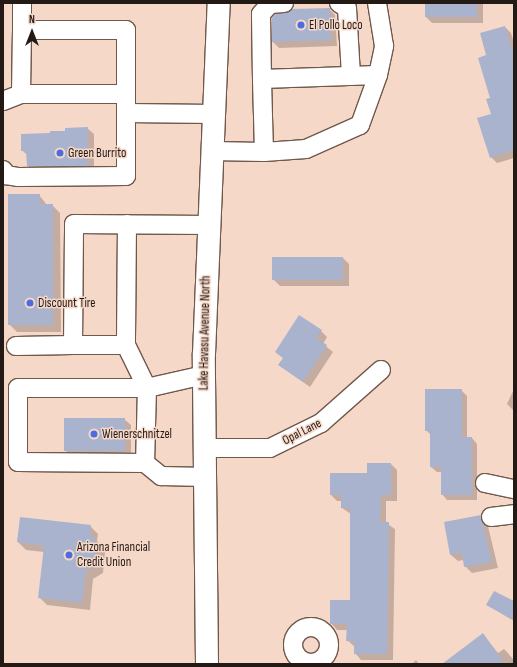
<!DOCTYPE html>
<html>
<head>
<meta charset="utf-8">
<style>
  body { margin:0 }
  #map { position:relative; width:517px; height:667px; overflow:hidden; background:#f6d8c9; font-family:"Sofia Sans Condensed",sans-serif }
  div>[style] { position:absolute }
  .shadow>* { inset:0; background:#0003 }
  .building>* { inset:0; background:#a9b3cd; transform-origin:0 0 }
  .roads { filter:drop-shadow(1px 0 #70584b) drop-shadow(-1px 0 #70584b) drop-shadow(0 1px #70584b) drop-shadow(0 -1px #70584b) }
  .minor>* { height:18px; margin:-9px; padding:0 9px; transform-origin:9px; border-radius:9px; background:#fff }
  .minor>.ring { margin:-9px; padding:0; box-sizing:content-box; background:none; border:18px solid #fff; border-radius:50% }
  .major>* { height:22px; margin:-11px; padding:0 11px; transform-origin:11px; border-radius:11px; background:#fff }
  .dots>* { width:11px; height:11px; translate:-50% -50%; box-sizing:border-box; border:2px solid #f6d8c9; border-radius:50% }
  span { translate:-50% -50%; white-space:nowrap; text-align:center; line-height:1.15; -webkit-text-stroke:3px #f6d8c9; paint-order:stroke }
  .poi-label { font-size:13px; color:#241a15 }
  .left { translate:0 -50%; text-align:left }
  .street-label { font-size:13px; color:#241a15 }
  .frame { position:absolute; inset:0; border:4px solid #241a15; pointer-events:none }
  .north { position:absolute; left:12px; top:12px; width:40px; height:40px; -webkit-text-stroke:3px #f6d8c9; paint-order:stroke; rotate:0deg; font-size:11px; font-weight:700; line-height:16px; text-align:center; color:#241a15 }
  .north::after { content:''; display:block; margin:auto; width:14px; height:18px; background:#241a15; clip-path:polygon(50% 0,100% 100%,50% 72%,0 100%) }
</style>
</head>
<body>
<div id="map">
  <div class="shadow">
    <i style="clip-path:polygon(426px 3px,483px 3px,483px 23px,432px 23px,426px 17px)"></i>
    <i style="clip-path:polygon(329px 9px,335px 15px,337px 46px,279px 48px,273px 42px)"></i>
    <i style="clip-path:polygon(505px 27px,511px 33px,514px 43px,514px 158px,497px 163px,491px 157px,492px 114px,488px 56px)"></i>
    <i style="clip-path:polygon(87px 128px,94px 134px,94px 171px,34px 172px,28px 166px,27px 155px,22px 150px,51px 134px)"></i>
    <i style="clip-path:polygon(39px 195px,47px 205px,52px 205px,60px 213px,61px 332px,17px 332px,9px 324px)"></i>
    <i style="clip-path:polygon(343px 258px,349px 264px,349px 286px,280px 286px,273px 279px)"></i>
    <i style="clip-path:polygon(321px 331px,327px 337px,323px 344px,333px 352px,310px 387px,279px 365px,284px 359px,276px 352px)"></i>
    <i style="clip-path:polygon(514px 389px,514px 411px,507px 404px)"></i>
    <i style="clip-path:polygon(461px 390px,467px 396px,467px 438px,472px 438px,477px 444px,477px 500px,447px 500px,442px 494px,442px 472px,437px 472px,431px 467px,431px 435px,426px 430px)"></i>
    <i style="clip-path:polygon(124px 419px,131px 425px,131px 456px,71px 456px,65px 450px)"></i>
    <i style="clip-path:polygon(391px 464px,397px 470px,397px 501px,386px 501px,386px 523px,395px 529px,393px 660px,361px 660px,355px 653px,355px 647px,347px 640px,348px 630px,337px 630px,331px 623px,351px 601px,351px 514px,342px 508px,342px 501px,337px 501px,331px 495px)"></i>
    <i style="clip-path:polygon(481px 516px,487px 522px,498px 568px,472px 573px,465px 566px,464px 560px,458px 561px,451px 555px,445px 523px)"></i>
    <i style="clip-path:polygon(90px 526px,98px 534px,97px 541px,105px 552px,103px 573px,93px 579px,90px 610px,47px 605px,39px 597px,44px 552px,26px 550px,18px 542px)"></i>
    <i style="clip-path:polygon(514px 602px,514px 621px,487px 605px)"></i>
    <i style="clip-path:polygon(483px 635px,498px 653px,504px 649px,514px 660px,514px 664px,453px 664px)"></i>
    <i style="clip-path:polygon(416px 660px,419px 664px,412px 664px)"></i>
  </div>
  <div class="building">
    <i style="left:425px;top:3px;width:52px;height:14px"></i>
    <i style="clip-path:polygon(330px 8px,331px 40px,272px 42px,272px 18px,275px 14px,285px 13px,292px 9px)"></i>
    <i style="clip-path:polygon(505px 26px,514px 56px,514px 150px,490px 158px,477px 118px,491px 114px,486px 99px,490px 98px,478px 58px,486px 55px,480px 33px)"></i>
    <i style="clip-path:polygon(88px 127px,88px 166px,27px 166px,26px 151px,21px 151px,21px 134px,50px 133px,50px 131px,65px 131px,65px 128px)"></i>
    <i style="clip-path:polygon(8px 194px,40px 194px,40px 204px,53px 204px,53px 325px,8px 325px)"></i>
    <i style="left:272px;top:257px;width:71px;height:23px"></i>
    <i style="clip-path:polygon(299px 315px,322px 330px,316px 338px,327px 345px,303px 382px,278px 365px,283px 358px,275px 352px)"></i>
    <i style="clip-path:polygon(425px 389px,462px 389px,462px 437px,472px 437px,472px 495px,441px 495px,441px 467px,430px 467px,430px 431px,425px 431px)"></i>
    <i style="left:64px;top:418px;width:61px;height:33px"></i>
    <i style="clip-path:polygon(367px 463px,391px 463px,391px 495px,381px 495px,380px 522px,389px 522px,387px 654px,354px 654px,354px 641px,346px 641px,347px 624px,330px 624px,330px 600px,350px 600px,350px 508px,341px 508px,341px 495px,330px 495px,330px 473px,367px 473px)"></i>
    <i style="clip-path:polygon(481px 515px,492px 562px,464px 567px,462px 553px,450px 555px,444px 522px)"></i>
    <i style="clip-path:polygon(20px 517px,91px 525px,90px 532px,97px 543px,95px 565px,86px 571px,82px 603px,38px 598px,44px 546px,17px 542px)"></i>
    <i style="clip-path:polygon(494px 591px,514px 601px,514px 620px,486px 605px)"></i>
    <i style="clip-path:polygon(483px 633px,505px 664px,442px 664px)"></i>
  </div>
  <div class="roads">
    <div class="minor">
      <i style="left:339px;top:3px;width:9px;rotate:32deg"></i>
      <i style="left:347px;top:8px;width:68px;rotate:86.6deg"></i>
      <i style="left:22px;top:30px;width:104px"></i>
      <i style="left:126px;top:30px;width:64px;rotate:90deg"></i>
      <i style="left:126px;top:94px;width:105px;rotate:180deg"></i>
      <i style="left:21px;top:94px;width:64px;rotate:-89.1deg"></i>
      <i style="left:22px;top:30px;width:27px;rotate:-90deg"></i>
      <i style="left:262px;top:79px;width:65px;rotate:-90.9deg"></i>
      <i style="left:261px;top:14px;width:13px;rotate:-48deg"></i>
      <i style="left:270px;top:4px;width:14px;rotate:-4deg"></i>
      <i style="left:3px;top:101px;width:19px;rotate:-21deg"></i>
      <i style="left:126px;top:113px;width:88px;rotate:0.7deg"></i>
      <i style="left:212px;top:151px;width:52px;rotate:1.1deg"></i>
      <i style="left:264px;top:152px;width:42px;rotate:-4.1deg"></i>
      <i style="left:306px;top:149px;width:59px;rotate:-24deg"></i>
      <i style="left:360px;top:125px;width:53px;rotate:-70.2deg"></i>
      <i style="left:378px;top:75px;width:30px;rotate:-78deg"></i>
      <i style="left:384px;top:46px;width:44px;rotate:-99.2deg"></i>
      <i style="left:264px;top:152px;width:73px;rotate:-91.6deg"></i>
      <i style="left:262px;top:79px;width:116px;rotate:-2deg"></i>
      <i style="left:3px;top:170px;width:6px;rotate:59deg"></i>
      <i style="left:6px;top:175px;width:13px;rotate:9deg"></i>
      <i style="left:19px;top:177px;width:107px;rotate:-0.5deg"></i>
      <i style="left:126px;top:176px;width:82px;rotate:-90deg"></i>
      <i style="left:127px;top:224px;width:121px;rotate:90.5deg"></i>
      <i style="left:126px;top:345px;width:53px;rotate:180deg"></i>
      <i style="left:73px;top:345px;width:121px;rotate:-89.5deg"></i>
      <i style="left:74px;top:224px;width:135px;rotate:0.4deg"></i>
      <i style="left:126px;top:345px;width:48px;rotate:64deg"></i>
      <i style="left:147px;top:388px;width:75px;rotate:91.5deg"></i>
      <i style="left:16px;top:346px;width:57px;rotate:-1deg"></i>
      <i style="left:204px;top:375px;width:58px;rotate:167.2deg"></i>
      <i style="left:147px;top:388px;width:129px;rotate:180deg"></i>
      <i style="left:18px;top:388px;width:74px;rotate:90deg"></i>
      <i style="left:18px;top:462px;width:127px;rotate:0.5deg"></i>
      <i style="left:145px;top:463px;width:21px;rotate:39deg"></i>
      <i style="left:161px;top:476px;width:44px;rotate:1.3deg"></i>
      <i style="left:204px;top:448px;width:66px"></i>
      <i style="left:270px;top:448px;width:57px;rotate:-26.1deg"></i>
      <i style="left:321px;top:423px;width:80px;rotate:-41.5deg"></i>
      <i style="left:485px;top:483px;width:30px;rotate:12deg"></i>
      <i style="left:491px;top:517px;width:23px;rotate:-7deg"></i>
      <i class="ring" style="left:293px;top:627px;width:18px;height:18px"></i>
    </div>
    <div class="major">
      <i style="left:207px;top:664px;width:310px;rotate:-90.6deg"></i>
      <i style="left:204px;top:354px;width:351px;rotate:-87.6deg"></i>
    </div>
  </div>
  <div class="dots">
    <i style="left:301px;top:25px;background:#4c6ce0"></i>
    <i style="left:60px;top:153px;background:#4c6ce0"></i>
    <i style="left:30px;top:303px;background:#4c6ce0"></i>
    <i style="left:94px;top:434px;background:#4c6ce0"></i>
    <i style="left:69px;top:555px;background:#4c6ce0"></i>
  </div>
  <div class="poi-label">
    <span class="left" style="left:309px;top:25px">El Pollo Loco</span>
    <span class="left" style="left:68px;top:153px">Green Burrito</span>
    <span class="left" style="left:38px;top:303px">Discount Tire</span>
    <span class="left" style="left:102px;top:434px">Wienerschnitzel</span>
    <span class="left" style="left:77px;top:555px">Arizona Financial<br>Credit Union</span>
  </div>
  <div class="street-label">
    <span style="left:205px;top:333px;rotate:-89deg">Lake Havasu Avenue North</span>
    <span style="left:302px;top:432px;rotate:-27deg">Opal Lane</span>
  </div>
  <div class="frame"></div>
  <div class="north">N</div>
</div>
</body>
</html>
